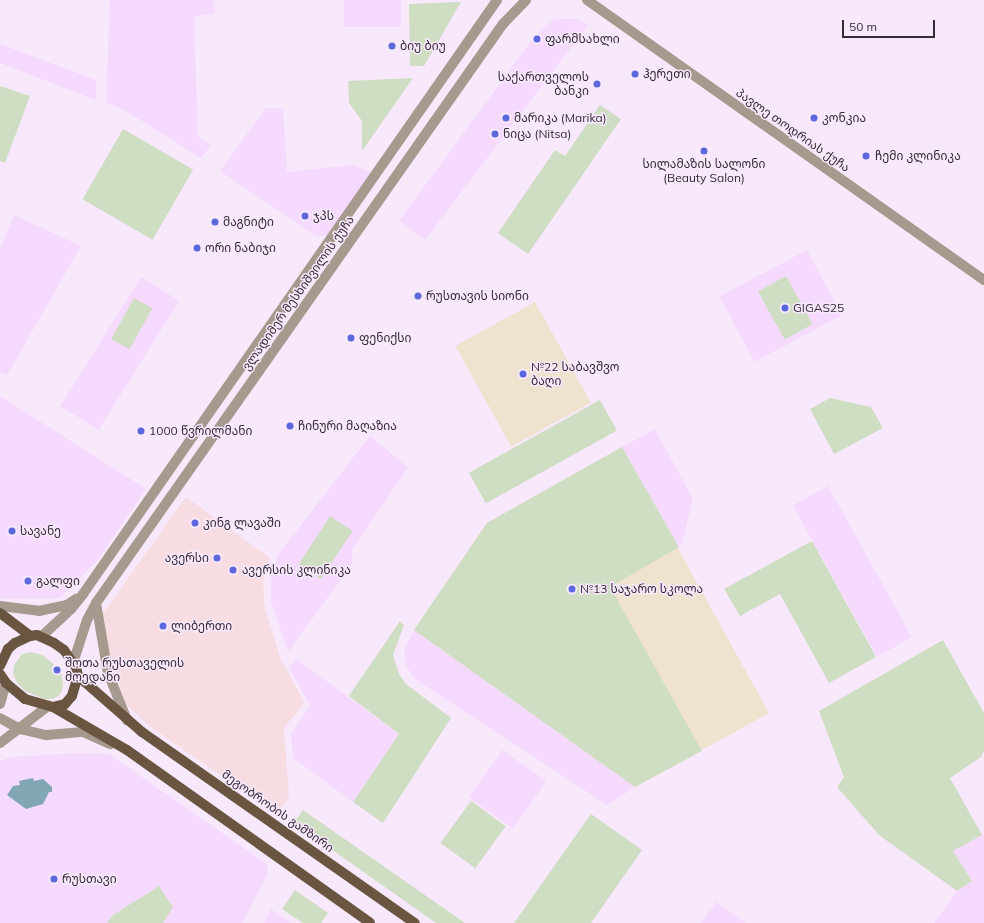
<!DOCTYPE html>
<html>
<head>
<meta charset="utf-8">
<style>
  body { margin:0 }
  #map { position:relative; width:984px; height:923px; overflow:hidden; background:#f7e8fb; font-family:Mulish,"Noto Sans Georgian",sans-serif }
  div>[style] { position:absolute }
  .built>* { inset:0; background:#f6d9ff; transform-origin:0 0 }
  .education>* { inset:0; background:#efe2ce; transform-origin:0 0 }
  .medical>* { inset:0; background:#f7dce2 }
  .green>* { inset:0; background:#cfdec3; transform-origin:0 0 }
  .water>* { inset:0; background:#82a7b4 }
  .tertiary>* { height:10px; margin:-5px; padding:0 5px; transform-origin:5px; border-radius:5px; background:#a6998e }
  .primary>* { height:10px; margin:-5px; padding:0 5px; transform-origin:5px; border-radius:5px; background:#6a5541 }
  .dots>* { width:11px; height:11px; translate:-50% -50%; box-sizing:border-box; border:2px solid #f7e8fb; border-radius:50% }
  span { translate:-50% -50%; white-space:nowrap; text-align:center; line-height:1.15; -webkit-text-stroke:3px #f7e8fb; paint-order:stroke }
  .poi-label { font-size:12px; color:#352b37 }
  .left { translate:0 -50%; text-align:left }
  .right { translate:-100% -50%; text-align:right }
  .street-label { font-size:12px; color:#352b37 }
  .scale { position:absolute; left:842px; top:20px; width:93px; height:18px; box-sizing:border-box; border:2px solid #352b37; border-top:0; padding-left:5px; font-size:12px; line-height:14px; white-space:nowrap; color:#352b37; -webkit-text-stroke:3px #f7e8fb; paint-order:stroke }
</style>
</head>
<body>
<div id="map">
  <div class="built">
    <i style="clip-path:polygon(110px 0,213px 0,215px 13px,194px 17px,198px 137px,211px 145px,201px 158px,126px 111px,106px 102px)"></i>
    <i style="left:344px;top:0;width:57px;height:27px"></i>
    <i style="clip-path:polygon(555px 19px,577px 19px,588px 25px,425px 240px,399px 221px,537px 33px)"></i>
    <i style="clip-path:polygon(0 44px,96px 80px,96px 100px,0 63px)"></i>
    <i style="clip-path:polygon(266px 108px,283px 109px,287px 172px,353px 165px,371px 172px,329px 235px,316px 236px,220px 171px)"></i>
    <i style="clip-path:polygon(14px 215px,81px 246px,7px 375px,0 372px,0 249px)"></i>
    <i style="left:807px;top:250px;width:74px;height:99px;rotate:62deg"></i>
    <i style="left:141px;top:277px;width:45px;height:152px;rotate:32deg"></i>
    <i style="clip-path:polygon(0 396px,146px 489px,97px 561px,60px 598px,4px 599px,0 597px)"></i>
    <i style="clip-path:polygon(655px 429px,693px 499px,682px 543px,679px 547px,622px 447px)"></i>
    <i style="clip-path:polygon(370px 436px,408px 467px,352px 550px,352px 564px,288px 652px,271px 602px,271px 580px,277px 556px)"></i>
    <i style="left:828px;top:486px;width:173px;height:40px;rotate:61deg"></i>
    <i style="clip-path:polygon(414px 630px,635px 787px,607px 805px,415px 679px,406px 666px,404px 650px)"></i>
    <i style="clip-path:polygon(296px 659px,399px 734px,353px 802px,293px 758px,291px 734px,310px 705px,289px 668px)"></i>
    <i style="left:502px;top:750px;width:54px;height:58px;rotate:35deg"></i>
    <i style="clip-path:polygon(76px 753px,109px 754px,268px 865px,267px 875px,242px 923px,0 923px,0 761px,11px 757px)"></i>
    <i style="clip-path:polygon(984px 834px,984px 923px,934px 923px,957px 891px,972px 881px,953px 851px)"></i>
    <i style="clip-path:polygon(716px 902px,746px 923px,701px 923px)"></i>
    <i style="clip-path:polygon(271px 909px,291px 923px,264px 923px)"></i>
  </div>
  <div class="education">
    <i style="left:535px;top:302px;width:115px;height:91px;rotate:61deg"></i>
    <i style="clip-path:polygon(622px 447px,769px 713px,635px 787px,414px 630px,487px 523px)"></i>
  </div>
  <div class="medical">
    <i style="clip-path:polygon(186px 497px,270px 558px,263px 582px,265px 609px,281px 660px,304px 702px,284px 729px,289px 797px,276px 814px,148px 725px,124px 702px,104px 639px,99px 619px)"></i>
  </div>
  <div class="green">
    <i style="clip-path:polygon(461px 2px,424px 66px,410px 66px,409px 4px)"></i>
    <i style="clip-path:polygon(413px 78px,362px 151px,362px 121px,349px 103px,348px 81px)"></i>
    <i style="clip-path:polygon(0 86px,30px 96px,5px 163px,0 161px)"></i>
    <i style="clip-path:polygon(600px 105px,621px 119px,528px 254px,498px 233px,555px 150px,565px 156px)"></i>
    <i style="left:123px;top:129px;width:81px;height:81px;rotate:30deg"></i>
    <i style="left:786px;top:276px;width:55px;height:32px;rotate:61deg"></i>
    <i style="left:134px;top:298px;width:21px;height:47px;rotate:29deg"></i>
    <i style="clip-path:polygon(830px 398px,871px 407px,883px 428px,834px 454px,810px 409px)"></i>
    <i style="left:600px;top:400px;width:35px;height:150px;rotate:61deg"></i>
    <i style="clip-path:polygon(622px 447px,679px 547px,610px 587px,702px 751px,635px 787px,414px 630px,487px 523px)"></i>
    <i style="left:330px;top:516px;width:27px;height:58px;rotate:33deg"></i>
    <i style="clip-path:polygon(812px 541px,876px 657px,829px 683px,780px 594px,740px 616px,724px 589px)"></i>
    <i style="clip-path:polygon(400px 621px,404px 625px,393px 655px,399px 674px,406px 684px,451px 718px,383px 823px,353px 802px,399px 734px,349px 696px)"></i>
    <i style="clip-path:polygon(943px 640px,984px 713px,984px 751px,981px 757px,950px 778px,982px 835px,953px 851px,972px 881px,957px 891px,879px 835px,837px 787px,844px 777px,819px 711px)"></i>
    <i style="clip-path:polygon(30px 652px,43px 655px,61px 671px,63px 684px,62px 690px,59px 696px,52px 699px,44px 699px,25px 691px,18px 684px,13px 674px,14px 665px,22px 654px)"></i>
    <i style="left:471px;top:801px;width:43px;height:52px;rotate:36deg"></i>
    <i style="clip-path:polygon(303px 810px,465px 923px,436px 923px,294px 823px)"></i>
    <i style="clip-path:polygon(591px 814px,642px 850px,591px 923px,514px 923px)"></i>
    <i style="clip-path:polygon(159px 886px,173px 907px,163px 923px,107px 923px,113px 915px)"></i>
    <i style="clip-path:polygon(295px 890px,328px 913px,321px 923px,303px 923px,282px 909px)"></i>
  </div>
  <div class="water">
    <i style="clip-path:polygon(33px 778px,34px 781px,43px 779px,52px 787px,52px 792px,49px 792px,43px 804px,26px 809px,7px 795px,13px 786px,20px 785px,19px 781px)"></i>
  </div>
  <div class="tertiary">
    <i style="left:587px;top:0;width:486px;rotate:35.2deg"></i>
    <i style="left:96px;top:603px;width:71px;rotate:80.3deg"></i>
    <i style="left:108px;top:673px;width:51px;rotate:68deg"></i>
    <i style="left:0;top:606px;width:39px;rotate:7deg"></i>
    <i style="left:39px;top:611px;width:29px;rotate:-12deg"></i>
    <i style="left:67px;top:605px;width:11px;rotate:-34deg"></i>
    <i style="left:41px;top:637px;width:41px;rotate:-43deg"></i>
    <i style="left:71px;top:609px;width:19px;rotate:-51deg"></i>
    <i style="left:83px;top:594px;width:724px;rotate:-55.12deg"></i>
    <i style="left:73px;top:663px;width:45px;rotate:-72deg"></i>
    <i style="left:87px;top:620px;width:19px;rotate:-62deg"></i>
    <i style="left:96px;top:603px;width:708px;rotate:-54.9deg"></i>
    <i style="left:503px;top:24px;width:33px;rotate:-46deg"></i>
    <i style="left:0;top:704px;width:22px;rotate:-74deg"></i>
    <i style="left:0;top:718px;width:23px;rotate:29deg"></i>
    <i style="left:20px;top:729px;width:28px;rotate:13deg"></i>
    <i style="left:47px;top:735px;width:36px;rotate:-5deg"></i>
    <i style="left:83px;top:732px;width:30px;rotate:24deg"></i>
    <i style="left:0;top:743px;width:61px;rotate:-37.6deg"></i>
  </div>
  <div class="primary">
    <i style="left:0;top:613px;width:38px;rotate:37deg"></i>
    <i style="left:0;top:666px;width:19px;rotate:-65deg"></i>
    <i style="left:8px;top:649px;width:9px;rotate:-41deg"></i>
    <i style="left:15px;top:643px;width:17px;rotate:-25deg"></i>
    <i style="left:30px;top:636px;width:7px;rotate:-8deg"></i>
    <i style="left:37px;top:635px;width:19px;rotate:25deg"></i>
    <i style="left:54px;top:643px;width:12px;rotate:35deg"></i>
    <i style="left:64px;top:650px;width:21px;rotate:55deg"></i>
    <i style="left:76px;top:667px;width:9px;rotate:77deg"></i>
    <i style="left:78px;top:676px;width:21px;rotate:107deg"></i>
    <i style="left:72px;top:696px;width:11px;rotate:131deg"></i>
    <i style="left:65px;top:704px;width:12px;rotate:166deg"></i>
    <i style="left:0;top:674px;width:11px;rotate:56deg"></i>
    <i style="left:6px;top:683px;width:25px;rotate:40deg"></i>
    <i style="left:25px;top:699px;width:29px;rotate:16deg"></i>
    <i style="left:53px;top:707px;width:86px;rotate:30.2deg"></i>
    <i style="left:127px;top:750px;width:298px;rotate:35.4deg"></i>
    <i style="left:78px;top:676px;width:85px;rotate:41.2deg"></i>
    <i style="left:142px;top:732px;width:333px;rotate:35deg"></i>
  </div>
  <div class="dots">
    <i style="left:537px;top:39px;background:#5c67de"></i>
    <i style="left:392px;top:46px;background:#5c67de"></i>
    <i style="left:635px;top:74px;background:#5c67de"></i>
    <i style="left:597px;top:84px;background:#5c67de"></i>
    <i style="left:506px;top:118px;background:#5c67de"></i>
    <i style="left:814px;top:118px;background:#5c67de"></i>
    <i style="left:495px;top:134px;background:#5c67de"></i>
    <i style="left:704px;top:151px;background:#5c67de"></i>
    <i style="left:866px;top:156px;background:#5c67de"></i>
    <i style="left:305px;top:216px;background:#5c67de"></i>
    <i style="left:215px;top:222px;background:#5c67de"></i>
    <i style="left:197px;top:248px;background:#5c67de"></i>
    <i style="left:418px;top:296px;background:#5c67de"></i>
    <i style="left:785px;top:308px;background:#5c67de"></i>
    <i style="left:351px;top:338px;background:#5c67de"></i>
    <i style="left:523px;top:374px;background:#5c67de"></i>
    <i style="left:290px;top:426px;background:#5c67de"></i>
    <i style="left:141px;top:431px;background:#5c67de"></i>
    <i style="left:195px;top:523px;background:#5c67de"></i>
    <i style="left:12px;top:531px;background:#5c67de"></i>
    <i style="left:217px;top:558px;background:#5c67de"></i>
    <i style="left:233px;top:570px;background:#5c67de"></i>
    <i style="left:28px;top:581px;background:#5c67de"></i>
    <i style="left:572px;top:589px;background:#5c67de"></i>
    <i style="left:163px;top:626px;background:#5c67de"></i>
    <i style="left:57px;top:670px;background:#5c67de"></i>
    <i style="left:54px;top:879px;background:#5c67de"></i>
  </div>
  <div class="poi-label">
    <span class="left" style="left:545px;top:39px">ფარმსახლი</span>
    <span class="left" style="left:400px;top:46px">ბიუ ბიუ</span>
    <span class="left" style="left:643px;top:74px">ჰერეთი</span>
    <span class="right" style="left:589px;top:84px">საქართველოს<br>ბანკი</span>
    <span class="left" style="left:514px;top:118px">მარიკა (Marika)</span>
    <span class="left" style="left:822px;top:118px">კონკია</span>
    <span class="left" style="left:503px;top:134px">ნიცა (Nitsa)</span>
    <span class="left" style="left:875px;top:156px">ჩემი კლინიკა</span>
    <span style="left:704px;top:171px">სილამაზის სალონი<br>(Beauty Salon)</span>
    <span class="left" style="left:313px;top:216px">ჯპს</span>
    <span class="left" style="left:223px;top:222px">მაგნიტი</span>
    <span class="left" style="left:205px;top:248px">ორი ნაბიჯი</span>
    <span class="left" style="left:426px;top:296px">რუსთავის სიონი</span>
    <span class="left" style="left:793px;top:308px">GIGAS25</span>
    <span class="left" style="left:359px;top:338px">ფენიქსი</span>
    <span class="left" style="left:531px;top:374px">№22 საბავშვო<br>ბაღი</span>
    <span class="left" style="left:298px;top:426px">ჩინური მაღაზია</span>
    <span class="left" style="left:149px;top:431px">1000 წვრილმანი</span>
    <span class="left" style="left:203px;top:523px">კინგ ლავაში</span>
    <span class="left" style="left:20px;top:531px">სავანე</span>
    <span class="right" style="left:209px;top:558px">ავერსი</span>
    <span class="left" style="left:242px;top:570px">ავერსის კლინიკა</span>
    <span class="left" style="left:36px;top:581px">გალფი</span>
    <span class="left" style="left:580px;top:589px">№13 საჯარო სკოლა</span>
    <span class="left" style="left:171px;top:626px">ლიბერთი</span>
    <span class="left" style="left:65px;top:670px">შოთა რუსთაველის<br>მოედანი</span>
    <span class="left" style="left:62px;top:879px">რუსთავი</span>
  </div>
  <div class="street-label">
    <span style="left:793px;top:130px;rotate:35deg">პავლე თოდრიას ქუჩა</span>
    <span style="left:298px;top:293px;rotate:-55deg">ვლადიმერ მესხიშვილის ქუჩა</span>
    <span style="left:278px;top:811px;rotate:35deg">მეგობრობის გამზირი</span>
  </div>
  <div class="scale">50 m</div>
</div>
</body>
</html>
